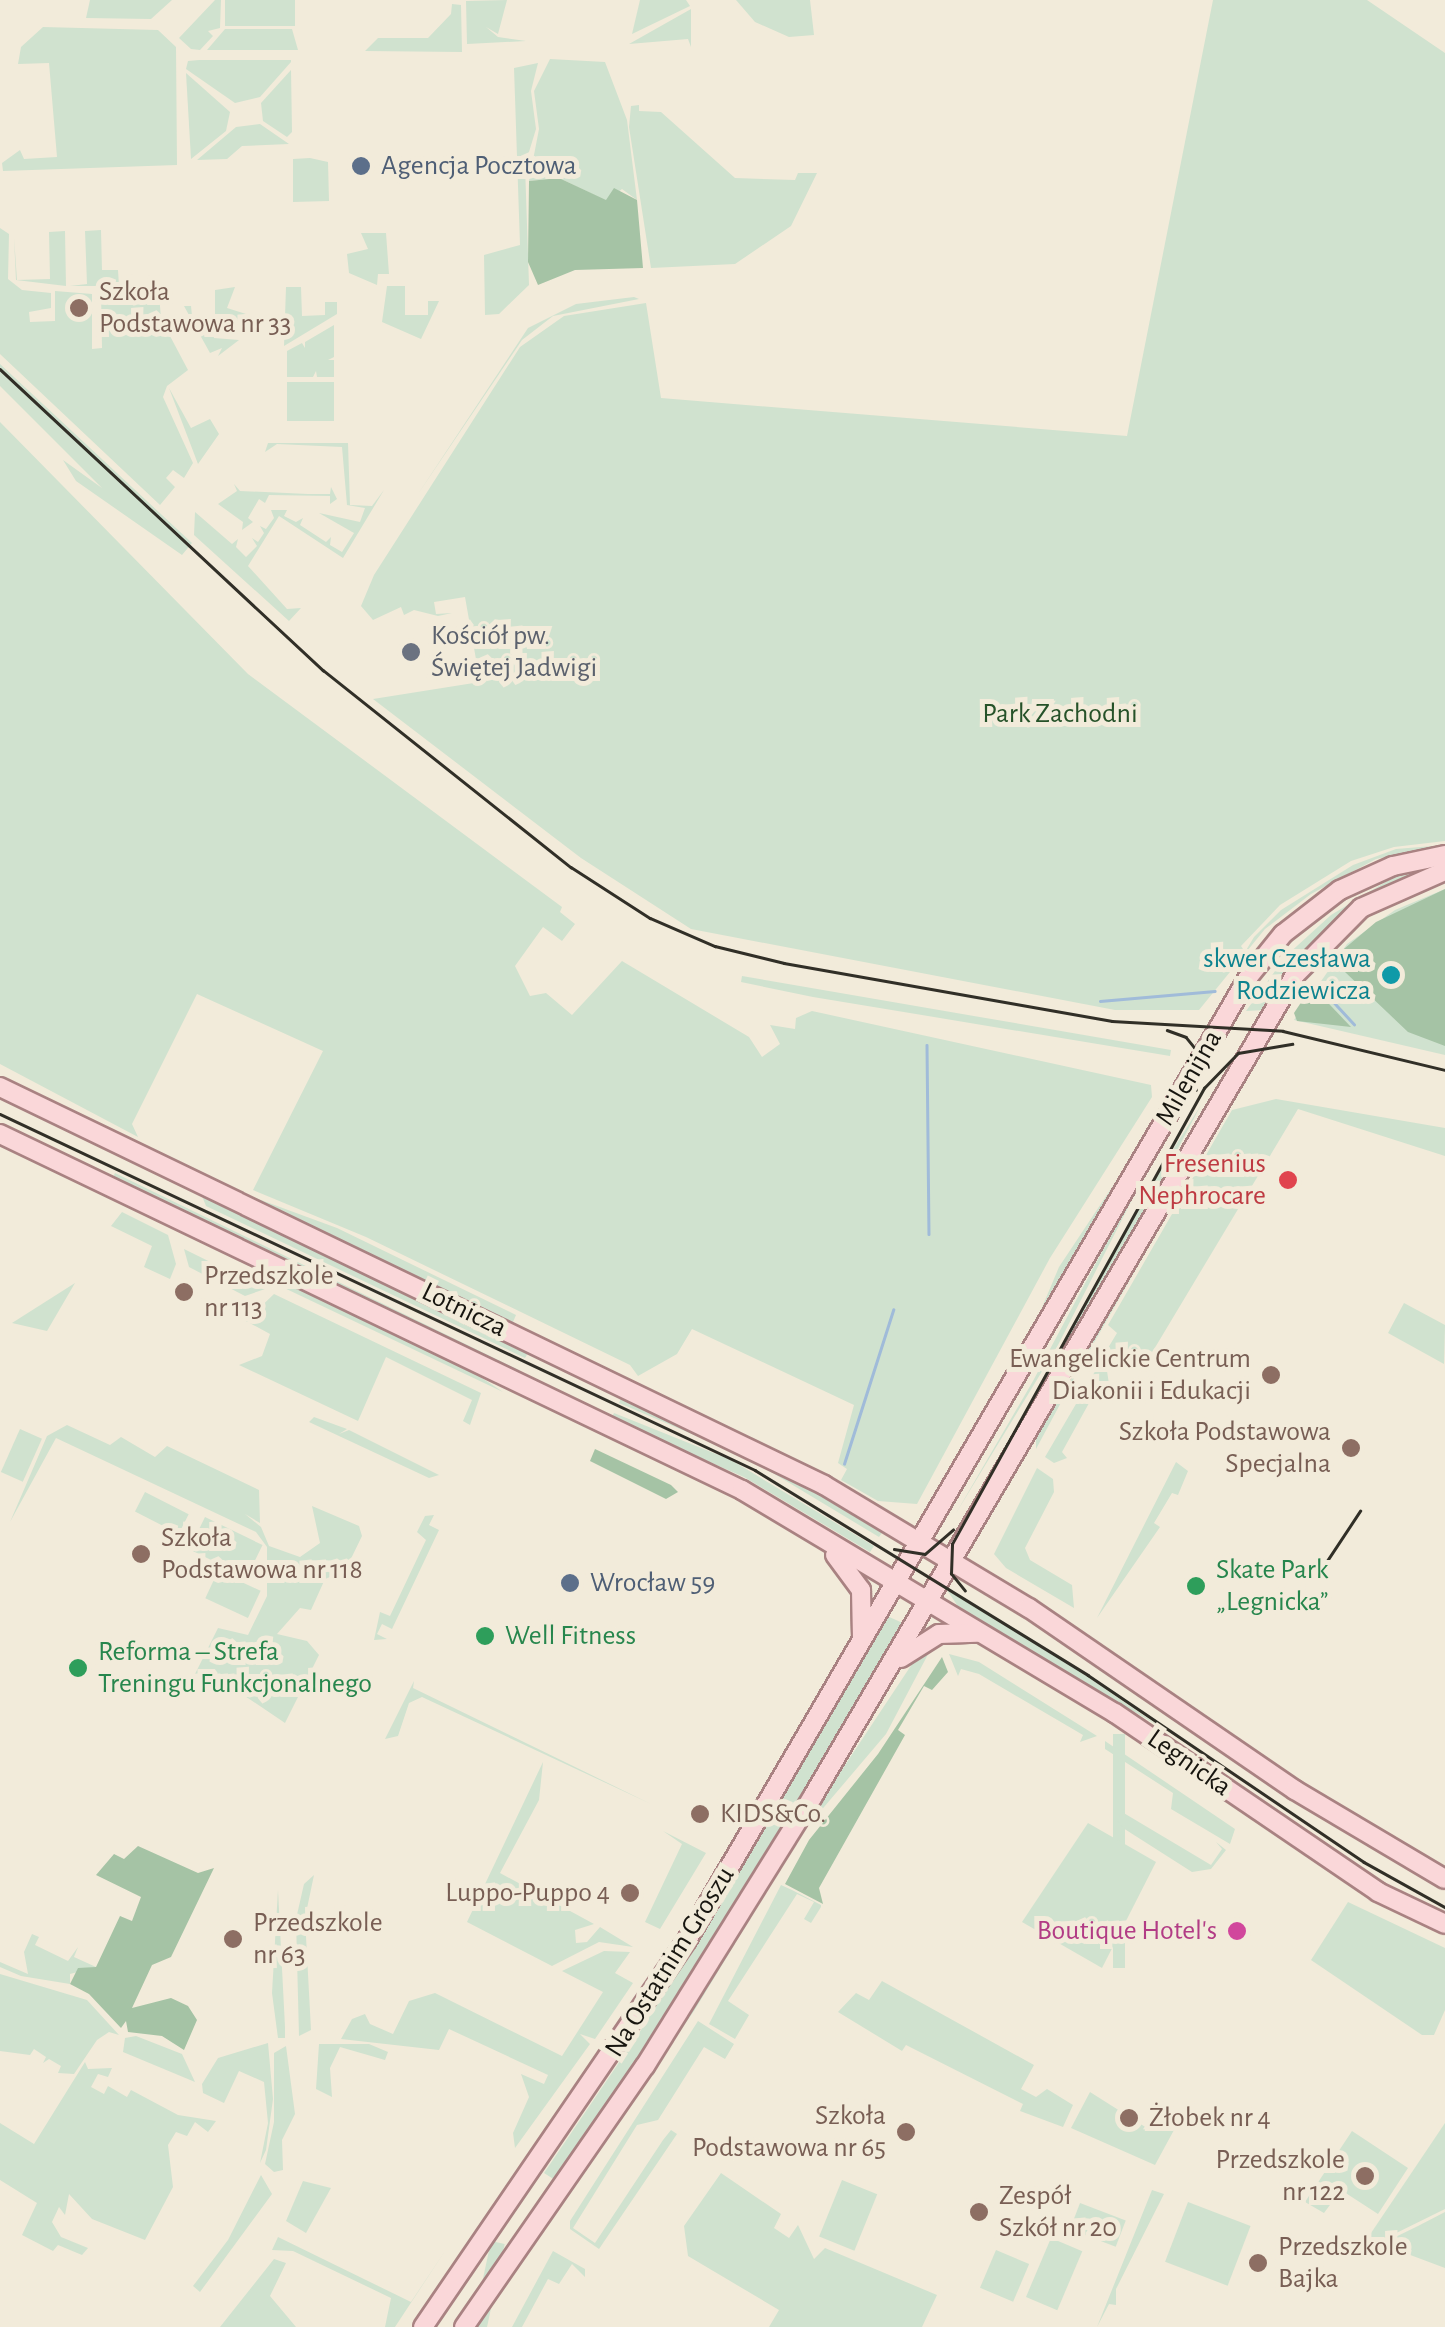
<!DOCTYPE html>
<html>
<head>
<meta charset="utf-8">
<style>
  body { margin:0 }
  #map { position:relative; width:1445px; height:2327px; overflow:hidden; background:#f2ebda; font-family:"Alegreya Sans",sans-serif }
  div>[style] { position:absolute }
  .green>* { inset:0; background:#d0e2cf; transform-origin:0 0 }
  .forest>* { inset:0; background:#a5c3a5 }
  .stream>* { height:2.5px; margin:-1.25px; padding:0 1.25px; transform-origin:1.25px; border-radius:1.25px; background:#a0bbd9 }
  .roads { filter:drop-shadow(2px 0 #a98282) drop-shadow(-2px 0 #a98282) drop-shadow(0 2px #a98282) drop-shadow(0 -2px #a98282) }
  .major>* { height:18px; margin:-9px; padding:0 9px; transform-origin:9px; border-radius:9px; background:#fad7d9 }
  .tram>* { height:2.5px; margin:-1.25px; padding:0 1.25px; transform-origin:1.25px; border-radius:1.25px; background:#312f27 }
  .dots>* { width:28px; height:28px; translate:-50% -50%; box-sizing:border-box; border:5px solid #f2ebda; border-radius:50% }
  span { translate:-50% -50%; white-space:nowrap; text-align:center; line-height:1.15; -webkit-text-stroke:10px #f2ebda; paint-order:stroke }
  .service-label { font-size:28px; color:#4e5e75 }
  .left { translate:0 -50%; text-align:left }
  .education-label { font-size:28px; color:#785e54 }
  .right { translate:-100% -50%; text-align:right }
  .worship-label { font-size:28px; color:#5b616d }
  .park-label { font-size:28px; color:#265229 }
  .culture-label { font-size:28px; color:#0d838f }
  .street-label { font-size:28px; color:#17150f }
  .health-label { font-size:28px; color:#be3a42 }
  .leisure-label { font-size:28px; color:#27864d }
  .hotel-label { font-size:28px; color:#b23c85 }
</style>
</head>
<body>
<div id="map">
  <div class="green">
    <i style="clip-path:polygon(90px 0,172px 0,151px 19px,86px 18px)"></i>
    <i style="clip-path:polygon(215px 0,221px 0,220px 28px,208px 31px,213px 36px,200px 50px,191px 49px,179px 38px)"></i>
    <i style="left:225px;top:0;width:70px;height:26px"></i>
    <i style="clip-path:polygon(507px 0,498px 34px,486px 27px,498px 37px,526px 41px,467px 44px,466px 1px)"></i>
    <i style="clip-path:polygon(640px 0,686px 0,690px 6px,632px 34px)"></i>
    <i style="clip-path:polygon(736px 0,810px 0,814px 35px,789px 37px,755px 22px)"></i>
    <i style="clip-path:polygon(1213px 0,1367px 0,1445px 53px,1445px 841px,1394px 847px,1351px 861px,1280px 905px,1241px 946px,1245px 952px,1254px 937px,1281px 910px,1353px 865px,1396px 849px,1445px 845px,1376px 859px,1311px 894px,1265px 929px,1199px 1010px,1115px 1010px,691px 929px,581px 858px,373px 699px,480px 682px,465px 597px,434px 602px,436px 614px,452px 613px,438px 616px,414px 610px,404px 615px,401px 607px,373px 620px,361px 606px,374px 575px,520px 347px,564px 316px,646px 303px,661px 398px,1127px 436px)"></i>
    <i style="clip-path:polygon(452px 4px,461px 5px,462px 52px,365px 51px,378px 38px,428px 38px,451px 14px)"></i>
    <i style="clip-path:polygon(691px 9px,691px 47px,688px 39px,629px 44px)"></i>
    <i style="clip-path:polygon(43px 27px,158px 30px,176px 47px,177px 165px,3px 171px,2px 163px,20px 150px,24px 159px,57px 157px,49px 63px,18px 64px,21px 47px)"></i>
    <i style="clip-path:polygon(225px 29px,292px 29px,298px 50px,207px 50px)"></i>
    <i style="clip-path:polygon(550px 59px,605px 62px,627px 120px,637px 200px,622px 189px,607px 201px,559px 178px,529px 181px,539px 129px,534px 91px)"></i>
    <i style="clip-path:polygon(199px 60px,291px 60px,291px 62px,260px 97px,235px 103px,186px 69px,188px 61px)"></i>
    <i style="clip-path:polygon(538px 63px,531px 91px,536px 129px,525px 165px,529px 285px,499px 314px,485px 315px,484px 255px,520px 245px,514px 68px)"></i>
    <i style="clip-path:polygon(291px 70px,292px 132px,287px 137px,263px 121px,261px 103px)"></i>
    <i style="clip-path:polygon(186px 73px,230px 112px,226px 131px,191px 159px)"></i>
    <i style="clip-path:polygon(639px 105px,639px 111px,661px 112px,735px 178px,795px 180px,798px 173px,817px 173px,791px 226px,735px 264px,651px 268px,629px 127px,631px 106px)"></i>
    <i style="clip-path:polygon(260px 124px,289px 144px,242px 146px,227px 159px,197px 160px,236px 127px)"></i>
    <i style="clip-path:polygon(310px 158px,328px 162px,329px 201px,293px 202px,293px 159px)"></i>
    <i style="clip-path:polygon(0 228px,9px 234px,8px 279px,22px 290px,51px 293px,51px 308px,29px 312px,30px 322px,55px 321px,55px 291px,92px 294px,92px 349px,102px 348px,101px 292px,159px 293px,161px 319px,188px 370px,167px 386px,163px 397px,193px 463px,184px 478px,173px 470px,166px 478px,175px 487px,160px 505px,0 354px)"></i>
    <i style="clip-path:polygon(101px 230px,102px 270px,118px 270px,119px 286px,70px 286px,87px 284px,85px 231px)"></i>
    <i style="clip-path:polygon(65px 231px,66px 286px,16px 280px,14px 237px,17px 280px,50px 279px,49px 232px)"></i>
    <i style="clip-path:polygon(361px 233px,386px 233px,389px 274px,378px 274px,377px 285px,349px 273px,347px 254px,368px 249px)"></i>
    <i style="clip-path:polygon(387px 286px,405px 286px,405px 315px,428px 315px,428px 301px,439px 301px,421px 339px,382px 322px)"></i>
    <i style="clip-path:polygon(235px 287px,227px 308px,246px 314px,246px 322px,213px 326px,214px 338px,239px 340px,218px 356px,222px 348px,210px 353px,184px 306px,191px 306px,192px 316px,215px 316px,215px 290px)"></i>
    <i style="clip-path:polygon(286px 287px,301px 287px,302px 316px,325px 315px,325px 302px,337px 302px,337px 314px,284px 346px)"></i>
    <i style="clip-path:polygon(634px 297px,639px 299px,553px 316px,522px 340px,418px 494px,528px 328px,576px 304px)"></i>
    <i style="clip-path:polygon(334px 325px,334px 357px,328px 360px,334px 360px,334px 377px,317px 377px,316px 371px,313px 377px,287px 377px,287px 351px,302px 343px,305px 348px,305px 342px)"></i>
    <i style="clip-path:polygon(0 364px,192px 543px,182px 555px,76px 481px,63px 460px,102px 488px,0 386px)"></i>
    <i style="left:287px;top:382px;width:47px;height:39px"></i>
    <i style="clip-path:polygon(169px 388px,191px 428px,210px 419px,219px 434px,198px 464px)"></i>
    <i style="clip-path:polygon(0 422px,248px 674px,562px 907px,560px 912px,575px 924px,562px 941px,543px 927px,515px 966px,530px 996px,546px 993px,572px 1015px,622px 961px,749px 1037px,762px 1057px,780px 1044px,770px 1025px,795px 1029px,796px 1018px,812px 1011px,1151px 1085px,1152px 1097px,1050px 1258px,917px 1504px,878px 1501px,841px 1480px,847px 1469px,838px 1463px,854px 1405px,692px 1329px,677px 1354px,638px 1376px,630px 1365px,366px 1237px,253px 1190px,323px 1051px,197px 994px,132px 1124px,138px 1137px,0 1064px)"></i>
    <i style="clip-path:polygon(268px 443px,348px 443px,350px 505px,372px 506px,384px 490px,343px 558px,279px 516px,248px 566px,287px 609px,301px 608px,289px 621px,194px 535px,195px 512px,232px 544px,238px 539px,236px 547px,246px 557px,257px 546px,252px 538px,258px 542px,264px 533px,260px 526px,266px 529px,274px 518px,271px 510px,287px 510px,284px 516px,296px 522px,303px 518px,300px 525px,326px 542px,331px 537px,330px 545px,342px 552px,354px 533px,319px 513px,360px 522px,365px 508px,347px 505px,342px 447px,277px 444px,265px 452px)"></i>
    <i style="clip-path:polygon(234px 484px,240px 491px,308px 494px,330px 494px,331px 487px,337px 499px,330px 504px,330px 496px,269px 495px,265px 503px,259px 499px,248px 518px,253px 522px,242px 530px,243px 522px,218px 504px,237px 491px)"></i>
    <i style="clip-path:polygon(1445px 861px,1342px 915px,1308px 949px,1265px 1010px,1246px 1011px,1286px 956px,1331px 915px,1402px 872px)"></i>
    <i style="clip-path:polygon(1445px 889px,1445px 1055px,1294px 1020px,1347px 944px,1395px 910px)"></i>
    <i style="clip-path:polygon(742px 976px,1171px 1050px,1170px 1056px,813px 997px,741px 982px)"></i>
    <i style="clip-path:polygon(1185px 1096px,1058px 1345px,955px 1515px,1033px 1381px)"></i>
    <i style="clip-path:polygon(1276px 1099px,1445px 1128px,1445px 1156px,1298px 1109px,1144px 1366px,1125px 1361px,1108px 1348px,1117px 1333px,1108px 1325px,1232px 1110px)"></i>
    <i style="clip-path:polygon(1201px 1105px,1084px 1326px,967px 1520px,1148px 1189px)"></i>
    <i style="clip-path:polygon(1227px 1110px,1079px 1369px,1036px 1449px,1036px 1435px)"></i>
    <i style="clip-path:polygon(112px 1150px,609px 1391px,528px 1353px,525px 1358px,206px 1206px,202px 1196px)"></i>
    <i style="clip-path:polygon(1130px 1160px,1122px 1182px,926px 1507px,1038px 1317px,1059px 1267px)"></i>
    <i style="left:115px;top:1173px;width:449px;height:10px;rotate:26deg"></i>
    <i style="clip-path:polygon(247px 1195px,337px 1228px,516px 1315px,513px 1322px,489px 1315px)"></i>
    <i style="clip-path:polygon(122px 1212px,168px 1235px,176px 1264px,170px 1279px,144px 1267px,152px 1246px,111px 1226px)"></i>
    <i style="clip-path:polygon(184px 1249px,265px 1289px,245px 1296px,189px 1267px)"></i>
    <i style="clip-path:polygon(75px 1283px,47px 1331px,12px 1323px)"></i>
    <i style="clip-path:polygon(286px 1283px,473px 1372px,503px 1392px,278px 1285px)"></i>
    <i style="clip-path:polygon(274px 1294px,481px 1393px,470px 1425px,463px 1421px,472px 1400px,386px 1357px,358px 1421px,239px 1365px,262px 1356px,270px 1334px,246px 1321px)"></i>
    <i style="clip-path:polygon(1404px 1303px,1445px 1325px,1444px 1364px,1388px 1333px)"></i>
    <i style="clip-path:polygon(1097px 1368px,1107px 1371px,1109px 1384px,1099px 1385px,1062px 1452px,1067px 1458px,1054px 1463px,1045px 1457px)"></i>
    <i style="clip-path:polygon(623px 1394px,778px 1468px,886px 1527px,879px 1537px,748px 1458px,619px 1403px)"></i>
    <i style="clip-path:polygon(614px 1413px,731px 1460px,874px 1546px,870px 1552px,744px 1477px,611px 1419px)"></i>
    <i style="clip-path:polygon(314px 1417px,347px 1429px,339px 1434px,349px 1430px,439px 1475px,429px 1478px,309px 1422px)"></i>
    <i style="clip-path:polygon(67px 1425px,110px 1445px,121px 1437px,155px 1457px,167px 1446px,259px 1490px,260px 1523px,245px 1514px,261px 1527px,269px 1546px,300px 1557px,320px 1543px,312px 1506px,359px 1526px,362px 1536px,345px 1571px,325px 1579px,311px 1610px,300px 1608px,277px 1634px,307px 1641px,319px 1655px,285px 1723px,236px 1690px,192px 1692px,190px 1684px,218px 1628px,248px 1635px,267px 1596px,267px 1547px,256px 1532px,56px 1438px,10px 1522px,47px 1436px)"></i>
    <i style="left:20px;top:1429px;width:24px;height:47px;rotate:24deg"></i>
    <i style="clip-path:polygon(1176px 1462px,1188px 1471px,1178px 1495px,1172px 1493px,1154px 1523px,1160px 1527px,1097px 1618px)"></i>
    <i style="clip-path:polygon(1037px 1468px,1053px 1479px,1054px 1492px,1025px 1548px,1030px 1560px,1072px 1585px,1074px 1608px,1006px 1568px,994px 1554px)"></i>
    <i style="left:145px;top:1492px;width:49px;height:22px;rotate:27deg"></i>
    <i style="clip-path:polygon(434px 1515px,429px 1525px,439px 1530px,392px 1629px,382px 1624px,377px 1634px,387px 1639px,374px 1640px,380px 1612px,390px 1616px,426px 1540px,417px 1532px,425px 1516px)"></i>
    <i style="left:205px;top:1517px;width:64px;height:36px;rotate:26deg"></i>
    <i style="left:218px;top:1571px;width:47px;height:30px;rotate:25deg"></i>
    <i style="clip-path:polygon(947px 1590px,1082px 1673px,1159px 1726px,963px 1614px)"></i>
    <i style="clip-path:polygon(887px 1616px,905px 1624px,663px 2021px,555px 2180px,544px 2173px,641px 2030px)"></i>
    <i style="clip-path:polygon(934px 1643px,886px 1734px,802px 1833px,694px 2011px,621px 2116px,802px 1830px,918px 1655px)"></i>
    <i style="clip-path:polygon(949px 1654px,979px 1662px,1097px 1736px,1080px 1742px,1083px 1735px,979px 1674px,961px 1669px,958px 1676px)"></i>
    <i style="clip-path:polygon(414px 1681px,413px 1688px,651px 1804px,422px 1697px,409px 1703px,398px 1736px,385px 1739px)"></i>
    <i style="left:1113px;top:1734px;width:12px;height:234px"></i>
    <i style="clip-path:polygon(1105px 1741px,1235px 1829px,1230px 1844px,1171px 1809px,1173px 1793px,1105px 1749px)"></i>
    <i style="clip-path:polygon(543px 1762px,539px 1800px,500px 1873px,594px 1924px,575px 1930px,576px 1943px,587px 1942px,600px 1927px,633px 1947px,599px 1942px,552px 1966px,467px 1922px)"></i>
    <i style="clip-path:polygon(1122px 1812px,1211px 1865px,1222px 1849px,1216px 1842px,1226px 1850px,1211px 1869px,1192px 1872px,1123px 1828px,1117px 1820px)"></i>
    <i style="clip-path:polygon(1088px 1823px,1156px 1862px,1102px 1968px,1022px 1922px)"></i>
    <i style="clip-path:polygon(663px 1831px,706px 1853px,660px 1929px,645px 1922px,682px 1844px)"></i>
    <i style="clip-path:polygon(314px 1875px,305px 1918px,311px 2030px,299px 2036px,296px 1919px,304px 1884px)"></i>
    <i style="clip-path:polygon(781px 1885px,792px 1890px,821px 1905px,821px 1907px,811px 1923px,804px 1919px,814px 1902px,797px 1894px,728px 2001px,749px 2015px,735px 2039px,709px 2024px)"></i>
    <i style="clip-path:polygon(278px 1890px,285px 2027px,285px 2038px,278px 2038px,272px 1993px)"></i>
    <i style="clip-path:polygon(1348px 1902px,1445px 1948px,1445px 2010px,1434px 2035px,1422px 2035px,1311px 1960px)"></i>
    <i style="clip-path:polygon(32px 1934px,39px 1937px,35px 1945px,68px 1961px,78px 1947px,74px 1957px,96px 1967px,70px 1974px,70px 1984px,21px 1976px,0 1967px,0 1962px,28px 1974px,24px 1952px)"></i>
    <i style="clip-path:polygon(604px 1951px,630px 1952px,615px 1973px,633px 1983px,595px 2039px,580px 2034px,590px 2044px,515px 2148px,513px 2133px,529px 2097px,521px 2074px,544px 2084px,548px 2075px,449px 2029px,439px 2050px,341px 2039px,352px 2019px,365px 2014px,370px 2024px,393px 2034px,409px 2001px,435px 1993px,562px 2056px,603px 1992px,562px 1971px)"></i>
    <i style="clip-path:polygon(0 1974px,87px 2000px,119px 2035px,109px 2032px,97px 2040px,74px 2074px,58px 2073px,61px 2066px,49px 2059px,43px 2063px,46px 2057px,34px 2049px,30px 2055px,0 2051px)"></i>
    <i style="clip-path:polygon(882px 1981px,1034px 2065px,1021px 2089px,1036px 2097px,1047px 2089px,1073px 2105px,1063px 2127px,1020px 2111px,1023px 2104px,906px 2045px,902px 2051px,838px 2012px,856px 1993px,869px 2000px)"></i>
    <i style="clip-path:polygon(698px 2021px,734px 2044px,725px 2059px,704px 2047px,658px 2120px,637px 2125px,573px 2228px,595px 2243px,663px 2140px,671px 2130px,677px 2134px,599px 2249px,570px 2229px,570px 2221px)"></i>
    <i style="clip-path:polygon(136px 2036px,182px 2054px,195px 2082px,123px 2052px,125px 2038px)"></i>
    <i style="clip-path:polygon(268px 2043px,273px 2099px,266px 2150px,260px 2163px,268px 2123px,264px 2082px,239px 2071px,224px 2103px,203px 2093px,202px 2084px,218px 2058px)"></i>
    <i style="clip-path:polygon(319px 2044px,369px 2044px,388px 2052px,385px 2060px,340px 2047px,330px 2068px,332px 2097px,316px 2089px)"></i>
    <i style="clip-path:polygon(286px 2046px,295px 2114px,282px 2140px,283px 2170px,274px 2172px,265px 2164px,274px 2122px,274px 2053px)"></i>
    <i style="clip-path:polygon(85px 2062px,88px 2069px,112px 2068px,108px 2077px,98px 2074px,91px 2087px,104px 2094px,108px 2086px,127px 2097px,131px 2090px,178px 2115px,216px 2121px,208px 2132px,195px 2122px,187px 2136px,176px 2132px,168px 2145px,173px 2187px,145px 2240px,92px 2219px,69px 2194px,65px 2215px,59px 2207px,52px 2222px,61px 2237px,88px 2248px,82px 2255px,58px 2245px,53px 2251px,22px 2235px,37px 2203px,0 2180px,0 2123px,34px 2144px)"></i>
    <i style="clip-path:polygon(1090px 2092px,1150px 2130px,1157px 2119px,1174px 2130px,1155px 2165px,1071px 2128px)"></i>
    <i style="clip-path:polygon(1445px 2123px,1445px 2209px,1378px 2242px,1367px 2239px)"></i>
    <i style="clip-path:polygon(1352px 2131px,1408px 2168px,1378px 2214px,1341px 2190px,1324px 2213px,1305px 2202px)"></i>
    <i style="clip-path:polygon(721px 2173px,781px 2214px,774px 2228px,789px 2238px,798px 2225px,814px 2259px,825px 2248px,937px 2295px,922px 2327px,769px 2327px,779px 2310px,688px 2256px,684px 2226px)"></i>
    <i style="clip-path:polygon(261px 2175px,272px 2194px,200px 2292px,193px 2286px,228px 2240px)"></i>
    <i style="left:842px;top:2180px;width:38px;height:61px;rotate:22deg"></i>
    <i style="clip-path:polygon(303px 2181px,331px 2188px,306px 2233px,286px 2221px)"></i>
    <i style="clip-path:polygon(1152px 2190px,1164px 2194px,1116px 2289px,1116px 2305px,1109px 2304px,1097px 2327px)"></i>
    <i style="left:1188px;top:2202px;width:67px;height:64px;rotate:21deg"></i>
    <i style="left:1080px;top:2203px;width:49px;height:28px;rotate:21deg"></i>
    <i style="clip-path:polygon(1445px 2212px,1445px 2268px,1381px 2244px,1418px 2226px)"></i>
    <i style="clip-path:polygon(278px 2237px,411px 2302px,445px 2251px,395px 2327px,385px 2327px,391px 2298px,293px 2251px,272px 2250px)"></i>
    <i style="left:1051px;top:2238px;width:34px;height:64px;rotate:23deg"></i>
    <i style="left:491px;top:2241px;width:14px;height:104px;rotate:12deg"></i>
    <i style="left:996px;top:2250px;width:36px;height:41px;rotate:23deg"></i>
    <i style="clip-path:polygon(553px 2251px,585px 2269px,585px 2277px,572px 2264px,559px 2284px,548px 2279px,522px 2327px,512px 2327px)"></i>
    <i style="clip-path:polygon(274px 2259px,286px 2263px,270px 2296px,296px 2327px,220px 2327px)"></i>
  </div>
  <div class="forest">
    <i style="clip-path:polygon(559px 178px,606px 200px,614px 188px,637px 200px,643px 268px,575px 270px,538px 285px,528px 262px,529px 181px)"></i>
    <i style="clip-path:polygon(1445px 889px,1445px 1046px,1408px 1032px,1345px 972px,1346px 956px,1332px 959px,1376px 922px)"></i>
    <i style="clip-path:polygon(1312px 986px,1351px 1027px,1297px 1021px,1294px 1013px)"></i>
    <i style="clip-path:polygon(595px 1449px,671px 1485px,678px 1492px,666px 1499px,590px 1461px)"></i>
    <i style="clip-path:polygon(942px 1657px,948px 1672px,932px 1690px,924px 1686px,898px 1730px,905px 1735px,819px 1888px,823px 1904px,785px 1884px,809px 1840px,878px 1754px)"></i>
    <i style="clip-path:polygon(138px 1846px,198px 1873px,214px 1868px,171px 1957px,152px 1965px,132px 2008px,171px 1998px,188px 2006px,197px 2020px,184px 2050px,162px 2036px,128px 2032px,126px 2021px,121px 2028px,89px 1994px,70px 1984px,78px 1968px,96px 1967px,120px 1916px,132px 1921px,141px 1897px,96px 1875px,114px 1854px,124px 1859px)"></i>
  </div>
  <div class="stream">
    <i style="left:1319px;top:986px;width:52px;rotate:47.4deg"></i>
    <i style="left:1100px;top:1001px;width:115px;rotate:-5deg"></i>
    <i style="left:927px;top:1045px;width:189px;rotate:89.4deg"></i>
    <i style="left:844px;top:1464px;width:162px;rotate:-72.3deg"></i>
  </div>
  <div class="roads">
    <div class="major">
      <i style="left:0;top:1087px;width:915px;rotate:25.78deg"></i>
      <i style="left:824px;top:1485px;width:239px;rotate:31deg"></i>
      <i style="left:1029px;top:1608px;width:322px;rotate:34.4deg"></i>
      <i style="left:1295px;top:1790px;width:174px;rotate:30.7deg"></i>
      <i style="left:0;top:1134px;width:823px;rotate:25.63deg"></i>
      <i style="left:742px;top:1490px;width:435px;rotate:30.9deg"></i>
      <i style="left:1115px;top:1713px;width:318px;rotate:34.2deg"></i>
      <i style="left:1378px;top:1892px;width:74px;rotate:25.5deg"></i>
      <i style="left:835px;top:1555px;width:44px;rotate:53.4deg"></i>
      <i style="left:861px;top:1590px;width:49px;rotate:88.8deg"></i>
      <i style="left:901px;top:1658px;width:45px;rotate:-32.3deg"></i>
      <i style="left:939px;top:1634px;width:38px;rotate:-2deg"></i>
      <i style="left:423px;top:2327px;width:468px;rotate:-55.7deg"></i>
      <i style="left:687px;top:1940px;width:1116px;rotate:-59.76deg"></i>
      <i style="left:1249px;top:976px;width:54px;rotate:-51deg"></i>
      <i style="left:1283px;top:934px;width:72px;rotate:-37.7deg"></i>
      <i style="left:1340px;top:890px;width:58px;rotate:-24.4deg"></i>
      <i style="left:1393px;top:866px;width:53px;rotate:-11.9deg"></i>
      <i style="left:464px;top:2327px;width:318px;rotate:-55.3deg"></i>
      <i style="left:645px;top:2066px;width:318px;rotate:-58.1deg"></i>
      <i style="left:813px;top:1796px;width:952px;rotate:-59.58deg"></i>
      <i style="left:1295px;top:975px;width:94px;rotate:-45.4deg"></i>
      <i style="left:1361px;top:908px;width:92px;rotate:-23.8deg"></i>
    </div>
  </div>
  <div class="tram">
    <i style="left:0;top:369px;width:442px;rotate:43deg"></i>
    <i style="left:323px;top:670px;width:317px;rotate:38.5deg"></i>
    <i style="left:571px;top:867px;width:94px;rotate:32.8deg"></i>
    <i style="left:650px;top:918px;width:71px;rotate:23.3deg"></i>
    <i style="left:715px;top:946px;width:71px;rotate:13.8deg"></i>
    <i style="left:784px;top:963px;width:333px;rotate:10deg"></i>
    <i style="left:1112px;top:1021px;width:171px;rotate:3.3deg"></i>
    <i style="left:1283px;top:1031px;width:167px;rotate:13.5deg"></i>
    <i style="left:1167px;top:1030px;width:20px;rotate:20deg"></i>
    <i style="left:1186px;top:1037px;width:22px;rotate:51deg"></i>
    <i style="left:1200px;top:1054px;width:36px;rotate:96deg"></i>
    <i style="left:0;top:1114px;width:835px;rotate:25.24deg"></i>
    <i style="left:755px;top:1470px;width:391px;rotate:31.6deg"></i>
    <i style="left:1088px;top:1675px;width:333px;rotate:34.1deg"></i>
    <i style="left:1364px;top:1862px;width:93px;rotate:29.1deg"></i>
    <i style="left:894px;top:1549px;width:31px;rotate:9deg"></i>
    <i style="left:925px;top:1554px;width:37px;rotate:-41deg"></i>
    <i style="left:1317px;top:1576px;width:78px;rotate:-56.5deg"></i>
    <i style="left:965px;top:1591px;width:22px;rotate:-129deg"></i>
    <i style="left:951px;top:1574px;width:30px;rotate:-88deg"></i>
    <i style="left:952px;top:1544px;width:521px;rotate:-61.07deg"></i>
    <i style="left:1204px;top:1088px;width:49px;rotate:-45.8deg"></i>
    <i style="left:1238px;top:1053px;width:55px;rotate:-9.5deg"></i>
  </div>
  <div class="dots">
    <i style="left:361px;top:166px;background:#5c6f8a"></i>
    <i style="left:79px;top:308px;background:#8d6e63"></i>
    <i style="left:411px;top:652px;background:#6b7280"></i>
    <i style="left:1391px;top:975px;background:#0f9aa8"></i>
    <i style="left:1288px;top:1180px;background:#e0444e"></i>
    <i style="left:184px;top:1292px;background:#8d6e63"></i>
    <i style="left:1271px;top:1375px;background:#8d6e63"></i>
    <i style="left:1351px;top:1448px;background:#8d6e63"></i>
    <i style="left:141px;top:1554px;background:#8d6e63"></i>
    <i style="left:570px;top:1583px;background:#5c6f8a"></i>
    <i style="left:1196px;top:1586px;background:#2e9e5b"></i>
    <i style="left:485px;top:1636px;background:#2e9e5b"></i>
    <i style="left:78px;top:1668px;background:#2e9e5b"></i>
    <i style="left:700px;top:1814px;background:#8d6e63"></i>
    <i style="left:630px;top:1893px;background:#8d6e63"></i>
    <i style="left:1237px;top:1931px;background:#d1479c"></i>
    <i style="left:233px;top:1939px;background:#8d6e63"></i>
    <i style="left:1129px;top:2118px;background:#8d6e63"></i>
    <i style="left:906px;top:2132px;background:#8d6e63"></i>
    <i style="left:1365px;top:2176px;background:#8d6e63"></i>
    <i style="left:979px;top:2212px;background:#8d6e63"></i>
    <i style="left:1258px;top:2263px;background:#8d6e63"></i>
  </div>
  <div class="service-label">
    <span class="left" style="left:381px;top:166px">Agencja Pocztowa</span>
    <span class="left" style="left:590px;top:1583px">Wrocław 59</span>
  </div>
  <div class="education-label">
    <span class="left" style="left:99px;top:308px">Szkoła<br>Podstawowa nr 33</span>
    <span class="left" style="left:204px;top:1292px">Przedszkole<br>nr 113</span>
    <span class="right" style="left:1251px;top:1375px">Ewangelickie Centrum<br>Diakonii i Edukacji</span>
    <span class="right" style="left:1331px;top:1448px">Szkoła Podstawowa<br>Specjalna</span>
    <span class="left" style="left:161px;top:1554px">Szkoła<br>Podstawowa nr 118</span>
    <span class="left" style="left:720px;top:1814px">KIDS&amp;Co.</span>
    <span class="right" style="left:610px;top:1893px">Luppo-Puppo 4</span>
    <span class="left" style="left:253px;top:1939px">Przedszkole<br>nr 63</span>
    <span class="right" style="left:886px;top:2132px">Szkoła<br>Podstawowa nr 65</span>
    <span class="left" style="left:1149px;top:2118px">Żłobek nr 4</span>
    <span class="right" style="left:1345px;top:2176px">Przedszkole<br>nr 122</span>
    <span class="left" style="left:999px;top:2212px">Zespół<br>Szkół nr 20</span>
    <span class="left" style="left:1278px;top:2263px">Przedszkole<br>Bajka</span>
  </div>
  <div class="worship-label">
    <span class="left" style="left:431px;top:652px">Kościół pw.<br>Świętej Jadwigi</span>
  </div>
  <div class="park-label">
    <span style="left:1060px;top:714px">Park Zachodni</span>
  </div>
  <div class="culture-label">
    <span class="right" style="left:1371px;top:975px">skwer Czesława<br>Rodziewicza</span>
  </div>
  <div class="street-label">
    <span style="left:1189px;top:1078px;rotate:-60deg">Milenijna</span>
    <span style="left:464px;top:1310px;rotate:26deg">Lotnicza</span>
    <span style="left:1189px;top:1763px;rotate:35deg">Legnicka</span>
    <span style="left:670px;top:1962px;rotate:-58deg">Na Ostatnim Groszu</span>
  </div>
  <div class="health-label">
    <span class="right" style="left:1266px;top:1180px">Fresenius<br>Nephrocare</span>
  </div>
  <div class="leisure-label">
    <span class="left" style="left:1216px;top:1586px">Skate Park<br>„Legnicka”</span>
    <span class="left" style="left:505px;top:1636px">Well Fitness</span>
    <span class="left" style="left:98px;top:1668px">Reforma – Strefa<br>Treningu Funkcjonalnego</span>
  </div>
  <div class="hotel-label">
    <span class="right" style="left:1217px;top:1931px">Boutique Hotel's</span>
  </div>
</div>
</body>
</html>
